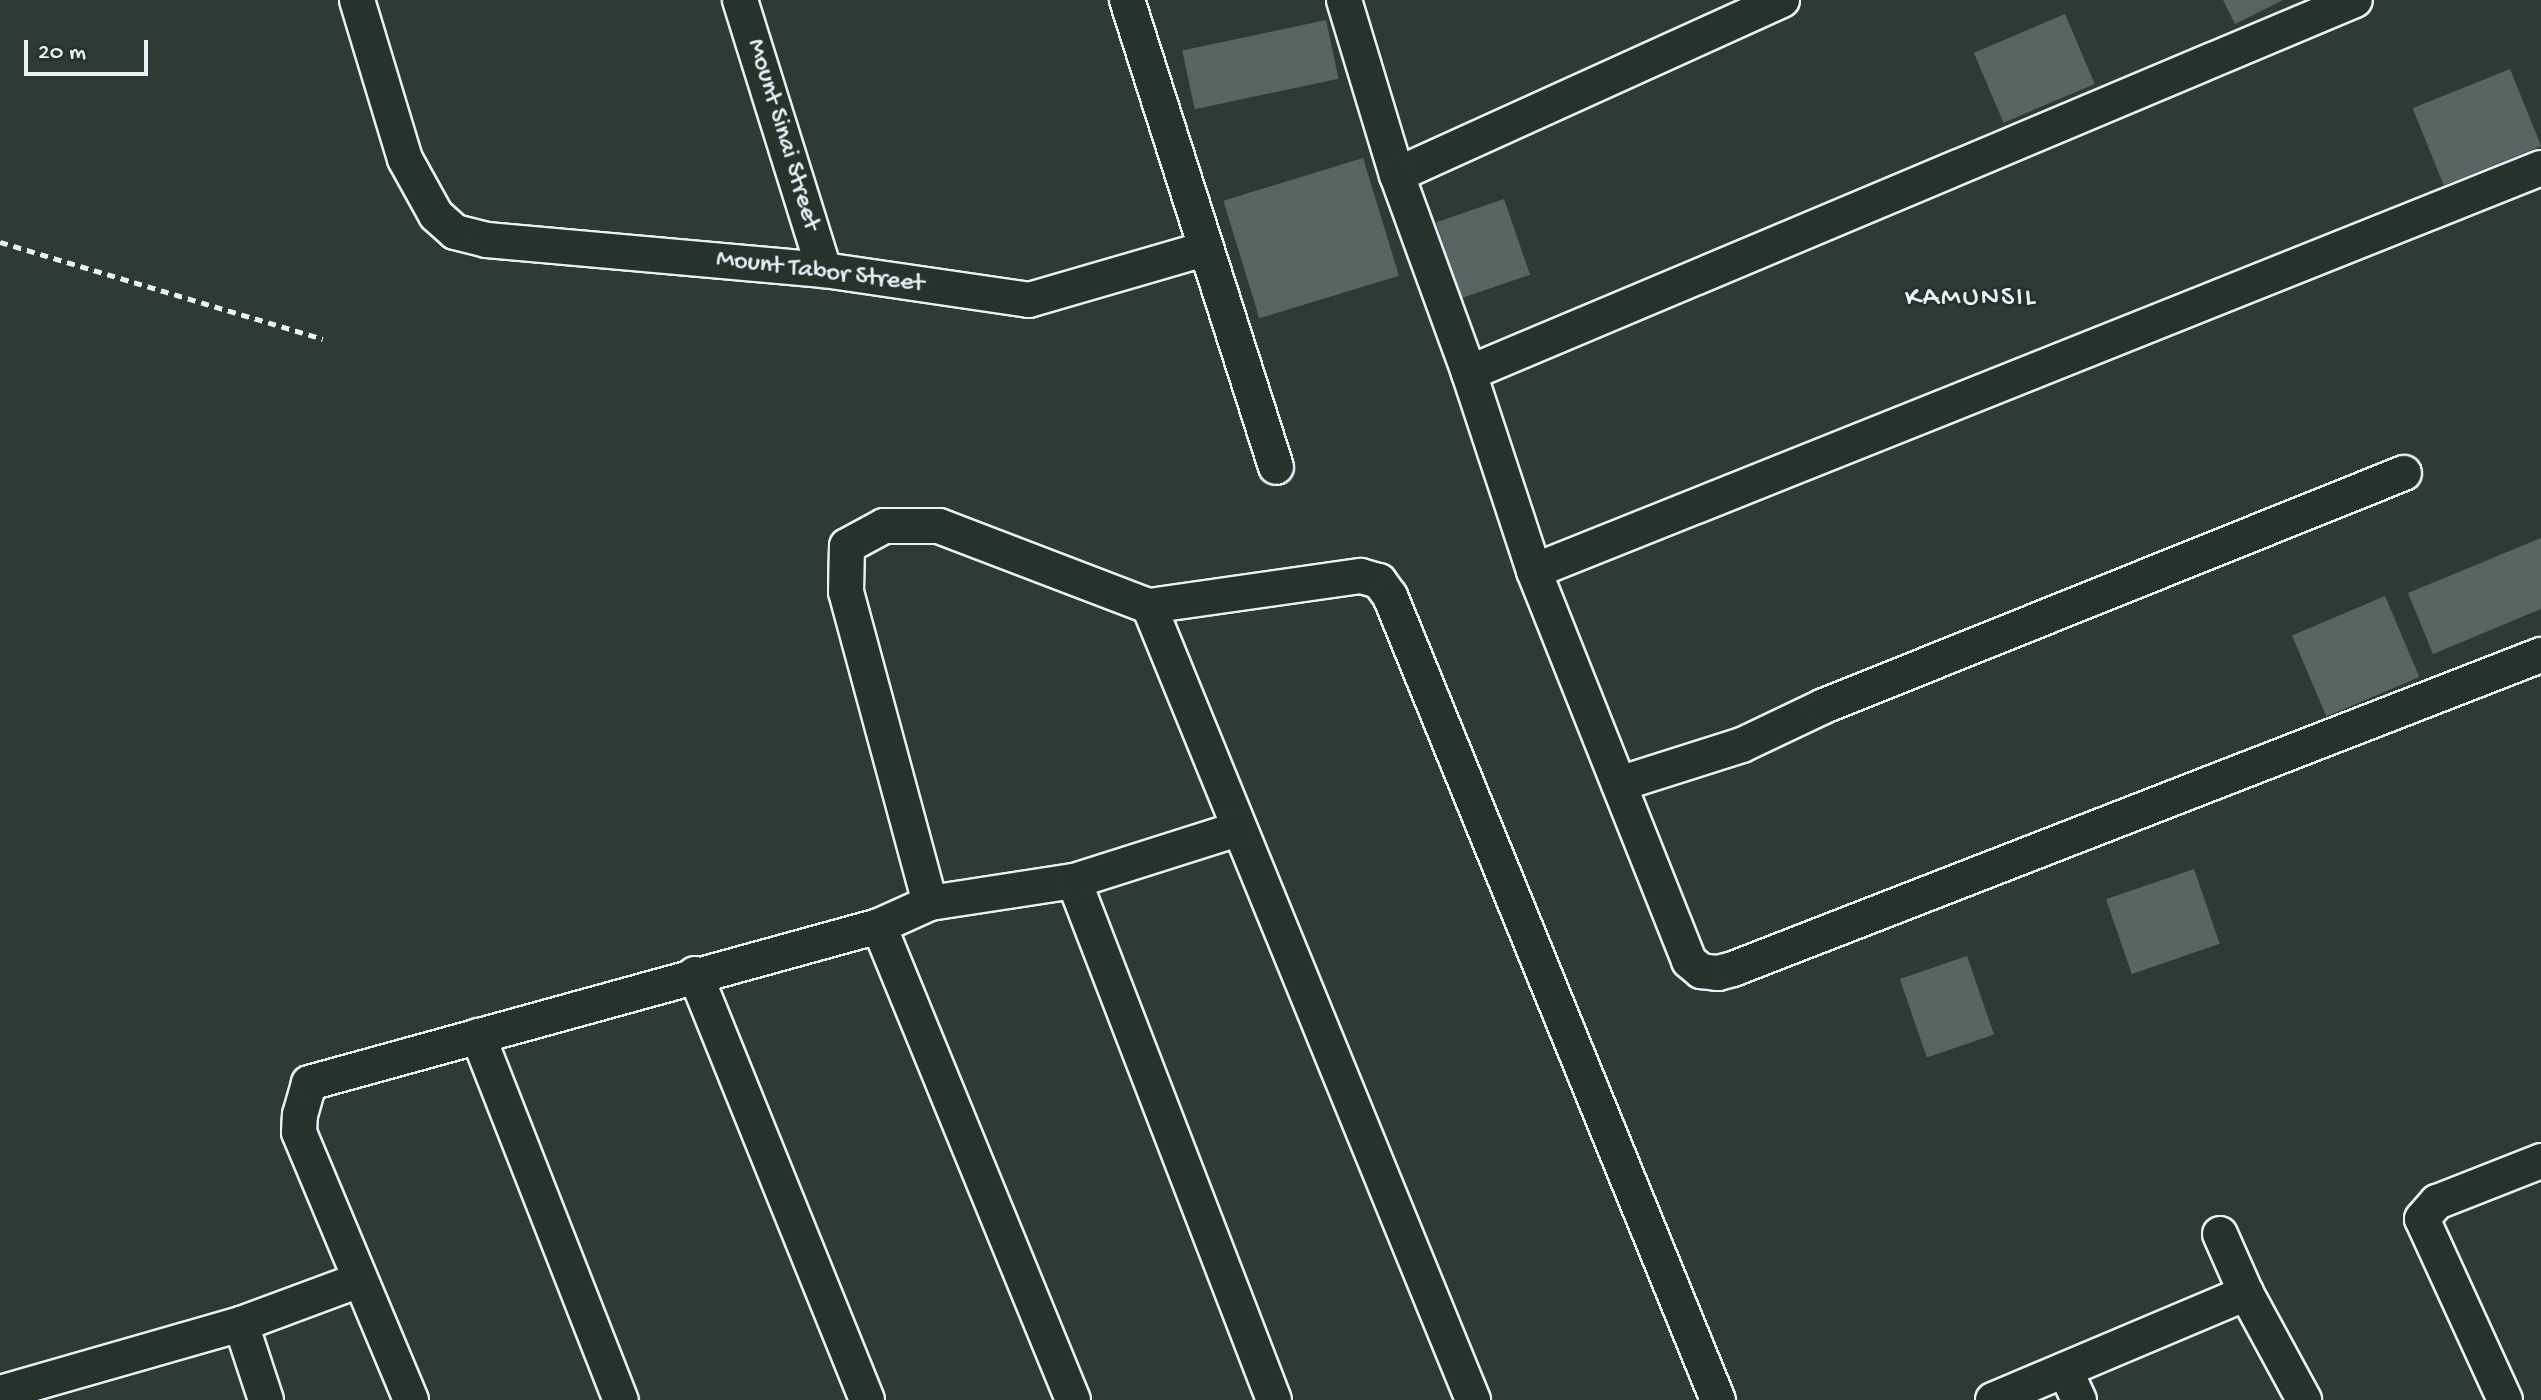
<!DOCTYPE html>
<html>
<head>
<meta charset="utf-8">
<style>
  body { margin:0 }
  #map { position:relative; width:2541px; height:1400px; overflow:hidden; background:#2e3b35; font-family:"Gochi Hand",sans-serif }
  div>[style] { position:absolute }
  .building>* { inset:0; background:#596563; transform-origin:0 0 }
  .path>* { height:5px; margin-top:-2.5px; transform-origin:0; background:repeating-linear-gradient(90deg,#e8f1f8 0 8px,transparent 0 14px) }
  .roads { filter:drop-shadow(2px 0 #e8f1f8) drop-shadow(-2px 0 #e8f1f8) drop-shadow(0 2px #e8f1f8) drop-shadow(0 -2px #e8f1f8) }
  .street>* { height:34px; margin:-17px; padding:0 17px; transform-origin:17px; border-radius:17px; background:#26332d }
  span { translate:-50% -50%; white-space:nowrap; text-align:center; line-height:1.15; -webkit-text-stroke:6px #26332d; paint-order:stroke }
  .street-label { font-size:26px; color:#e8f1f8 }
  .neighbourhood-label { font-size:28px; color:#e8f1f8; letter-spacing:2px }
  .scale { position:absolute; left:24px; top:40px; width:124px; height:36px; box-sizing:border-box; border:4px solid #e8f1f8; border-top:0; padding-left:10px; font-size:24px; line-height:28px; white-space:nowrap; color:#e8f1f8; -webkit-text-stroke:6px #26332d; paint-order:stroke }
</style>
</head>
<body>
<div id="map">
  <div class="building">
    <i style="clip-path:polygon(2223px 0,2283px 0,2235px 24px)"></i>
    <i style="left:2065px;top:14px;width:76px;height:99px;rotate:67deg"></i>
    <i style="left:1326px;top:20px;width:60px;height:147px;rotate:78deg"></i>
    <i style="left:2510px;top:69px;width:83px;height:105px;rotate:68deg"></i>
    <i style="left:1363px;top:158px;width:123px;height:146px;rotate:73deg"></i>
    <i style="left:1504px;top:199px;width:80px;height:72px;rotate:71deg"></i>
    <i style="clip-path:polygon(2541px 538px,2541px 609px,2433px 654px,2408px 593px)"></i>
    <i style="left:2385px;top:596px;width:88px;height:101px;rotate:67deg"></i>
    <i style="left:2194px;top:869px;width:79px;height:93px;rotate:71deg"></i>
    <i style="left:1967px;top:956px;width:83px;height:71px;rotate:71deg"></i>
  </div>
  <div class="path">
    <i style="left:0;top:242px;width:337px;rotate:16.7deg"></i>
  </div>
  <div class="roads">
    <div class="street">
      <i style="left:357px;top:0;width:166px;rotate:73.2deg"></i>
      <i style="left:405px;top:159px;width:64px;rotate:61deg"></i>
      <i style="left:436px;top:215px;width:25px;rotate:42deg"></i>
      <i style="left:455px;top:232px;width:33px;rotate:14deg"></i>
      <i style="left:487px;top:240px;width:338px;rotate:5.1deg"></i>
      <i style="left:824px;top:270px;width:207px;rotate:8.3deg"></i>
      <i style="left:1029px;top:300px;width:182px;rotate:-16.2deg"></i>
      <i style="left:740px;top:0;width:283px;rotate:72.7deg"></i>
      <i style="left:1127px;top:0;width:490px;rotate:72.3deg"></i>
      <i style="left:1344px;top:0;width:183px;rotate:73.2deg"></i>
      <i style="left:1782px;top:0;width:423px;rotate:155.6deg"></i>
      <i style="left:1397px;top:175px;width:211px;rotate:70deg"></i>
      <i style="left:1469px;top:373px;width:208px;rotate:71.8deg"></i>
      <i style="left:1534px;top:571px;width:420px;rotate:68.3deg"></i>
      <i style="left:1689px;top:961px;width:16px;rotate:40deg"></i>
      <i style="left:1701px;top:971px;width:17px;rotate:7deg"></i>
      <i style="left:1718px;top:973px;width:16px;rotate:-15deg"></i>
      <i style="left:1733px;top:969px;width:867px;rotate:-21.24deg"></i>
      <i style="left:1469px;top:373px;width:961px;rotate:-22.83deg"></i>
      <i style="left:1534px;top:571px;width:1085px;rotate:-21.81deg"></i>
      <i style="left:1149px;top:606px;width:858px;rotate:67.8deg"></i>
      <i style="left:1619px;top:784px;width:129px;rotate:-17.6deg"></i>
      <i style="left:1742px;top:745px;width:91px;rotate:-25.4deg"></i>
      <i style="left:1824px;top:706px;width:625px;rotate:-21.89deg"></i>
      <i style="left:1074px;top:881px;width:556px;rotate:68.93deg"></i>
      <i style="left:930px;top:903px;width:322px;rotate:-105.1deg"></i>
      <i style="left:846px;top:592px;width:46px;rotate:-88.8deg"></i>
      <i style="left:847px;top:546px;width:42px;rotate:-28.4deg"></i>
      <i style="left:884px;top:526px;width:55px"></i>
      <i style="left:939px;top:526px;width:225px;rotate:20.9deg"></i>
      <i style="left:1149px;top:606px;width:214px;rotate:-8.1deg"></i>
      <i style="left:1361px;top:576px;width:19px;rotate:16deg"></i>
      <i style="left:1379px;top:581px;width:19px;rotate:54deg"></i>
      <i style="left:1390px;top:596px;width:868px;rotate:67.81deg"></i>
      <i style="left:879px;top:926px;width:512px;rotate:67.74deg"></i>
      <i style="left:695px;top:974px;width:459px;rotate:68deg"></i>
      <i style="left:478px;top:1036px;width:391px;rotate:68.6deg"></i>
      <i style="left:2220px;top:1234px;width:64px;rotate:66.2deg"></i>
      <i style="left:2246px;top:1293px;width:122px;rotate:61.5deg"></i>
      <i style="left:2065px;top:1370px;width:33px;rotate:65deg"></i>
      <i style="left:0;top:1393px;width:251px;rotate:-16deg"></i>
      <i style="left:266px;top:1400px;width:80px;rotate:-108.2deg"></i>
      <i style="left:241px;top:1324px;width:126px;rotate:-20.4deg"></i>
      <i style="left:411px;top:1400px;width:290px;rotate:-112.7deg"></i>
      <i style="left:299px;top:1132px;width:17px;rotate:-87deg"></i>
      <i style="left:300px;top:1115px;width:33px;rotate:-74deg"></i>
      <i style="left:309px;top:1083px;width:591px;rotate:-15.4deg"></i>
      <i style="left:879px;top:926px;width:56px;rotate:-24.3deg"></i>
      <i style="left:930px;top:903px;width:146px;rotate:-8.7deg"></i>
      <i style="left:1074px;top:881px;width:172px;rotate:-17.6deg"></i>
      <i style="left:1993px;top:1400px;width:275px;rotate:-22.9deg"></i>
      <i style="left:2505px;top:1400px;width:199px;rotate:-114.6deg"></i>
      <i style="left:2422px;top:1219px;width:23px;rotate:-49deg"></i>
      <i style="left:2437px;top:1202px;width:112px;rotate:-21.5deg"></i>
    </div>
  </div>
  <div class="street-label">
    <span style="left:782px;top:135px;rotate:73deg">Mount Sinai Street</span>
    <span style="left:820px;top:273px;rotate:7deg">Mount Tabor Street</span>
  </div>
  <div class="neighbourhood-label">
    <span style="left:1971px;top:299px">KAMUNSIL</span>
  </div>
  <div class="scale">20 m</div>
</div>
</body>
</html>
